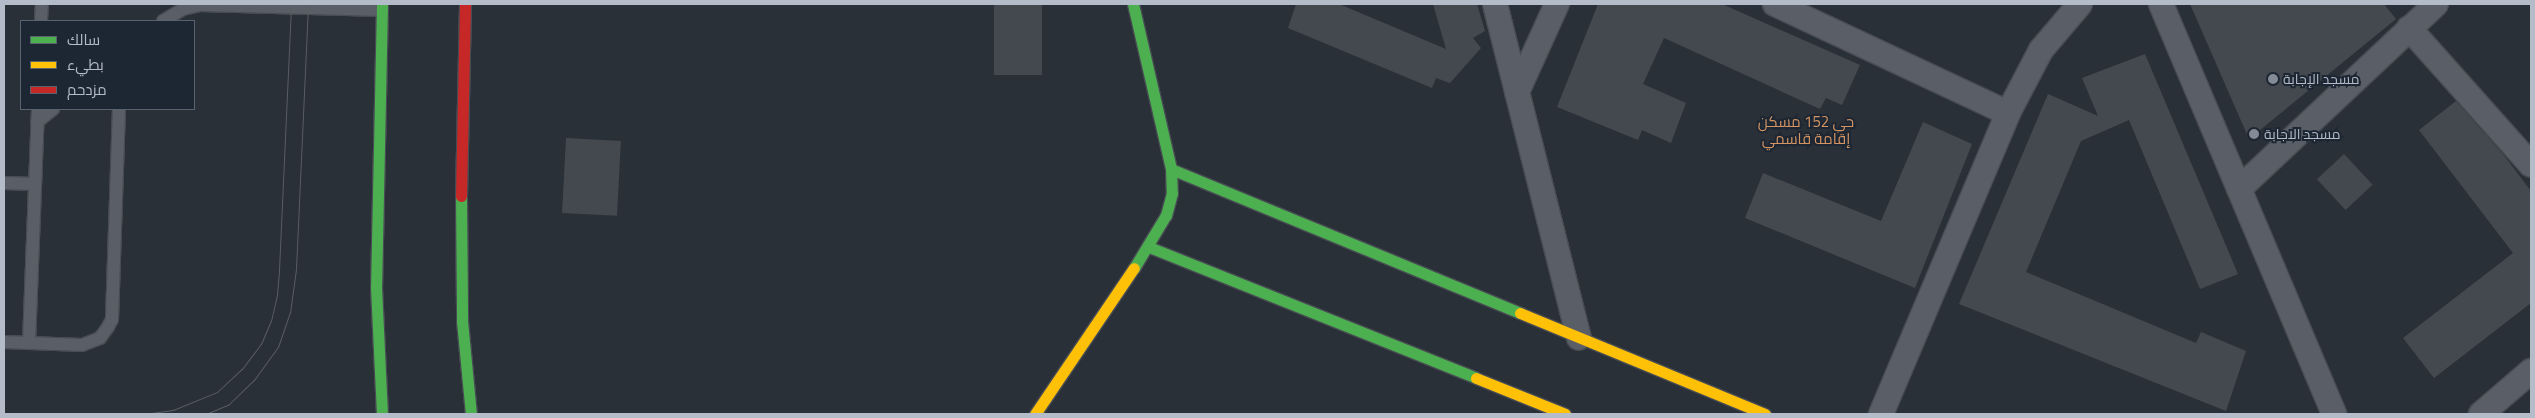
<!DOCTYPE html>
<html>
<head>
<meta charset="utf-8">
<style>
  body { margin:0 }
  #map { position:relative; width:2535px; height:418px; overflow:hidden; background:#2a3038; font-family:"Titillium Web",Cairo,sans-serif }
  div>[style] { position:absolute }
  .building>* { inset:0; background:#444950; transform-origin:0 0 }
  .roads { filter:drop-shadow(1px 0 #484c53) drop-shadow(-1px 0 #484c53) drop-shadow(0 1px #484c53) drop-shadow(0 -1px #484c53) }
  .lane>* { height:12px; margin:-6px; padding:0 6px; transform-origin:6px; border-radius:6px; background:#5a5e66 }
  .street>* { height:24px; margin:-12px; padding:0 12px; transform-origin:12px; border-radius:12px; background:#5a5e66 }
  .fast>* { height:11px; margin:-5.5px; padding:0 5.5px; transform-origin:5.5px; border-radius:5.5px; background:#4caf50 }
  .slow>* { height:11px; margin:-5.5px; padding:0 5.5px; transform-origin:5.5px; border-radius:5.5px; background:#ffc107 }
  .jam>* { height:11px; margin:-5.5px; padding:0 5.5px; transform-origin:5.5px; border-radius:5.5px; background:#c62828 }
  .tram>* { height:1px; margin:-0.5px; padding:0 0.5px; transform-origin:0.5px; border-radius:0.5px; background:#595d64 }
  .dots>* { width:14px; height:14px; translate:-50% -50%; box-sizing:border-box; border:2px solid #1d2633; border-radius:50% }
  span { translate:-50% -50%; white-space:nowrap; text-align:center; line-height:1.15; -webkit-text-stroke:4px #1d2633; paint-order:stroke }
  .poi-label { font-size:14px; color:#b4bcc9 }
  .left { translate:0 -50%; text-align:left }
  .neighbourhood-label { font-size:15px; color:#d59563 }
  .frame { position:absolute; inset:0; border:5px solid #b4bcc9; pointer-events:none }
  .legend { position:absolute; left:20px; top:20px; width:175px; height:90px; box-sizing:border-box; background:#1d2633; border:1px solid #59626f; margin:0; padding:6px 9px; list-style:none; font-size:15px; color:#b4bcc9 }
  .legend li { display:flex; align-items:center; gap:10px; height:25px }
  .legend b { width:25px; border:1px solid #59626f }
</style>
</head>
<body>
<div id="map">
  <div class="building">
    <i style="left:994px;top:4px;width:48px;height:71px"></i>
    <i style="clip-path:polygon(1296px 4px,1339px 4px,1446px 49px,1433px 4px,1477px 4px,1485px 31px,1473px 38px,1481px 48px,1450px 83px,1436px 78px,1432px 88px,1288px 28px)"></i>
    <i style="clip-path:polygon(1598px 4px,1722px 4px,1860px 65px,1842px 105px,1826px 98px,1820px 109px,1664px 38px,1643px 84px,1686px 103px,1671px 143px,1642px 130px,1638px 140px,1557px 107px)"></i>
    <i style="clip-path:polygon(2190px 4px,2384px 4px,2396px 19px,2249px 139px)"></i>
    <i style="clip-path:polygon(2145px 54px,2238px 274px,2200px 289px,2129px 120px,2081px 141px,2026px 272px,2196px 343px,2201px 332px,2246px 351px,2226px 411px,1959px 304px,2048px 94px,2098px 116px,2082px 78px)"></i>
    <i style="clip-path:polygon(2456px 101px,2503px 154px,2531px 191px,2531px 303px,2434px 378px,2403px 338px,2513px 253px,2419px 130px)"></i>
    <i style="clip-path:polygon(1923px 122px,1972px 144px,1915px 288px,1745px 218px,1763px 173px,1881px 221px)"></i>
    <i style="left:566px;top:138px;width:55px;height:75px;rotate:3deg"></i>
    <i style="left:2344px;top:154px;width:42px;height:37px;rotate:47deg"></i>
  </div>
  <div class="roads">
    <div class="lane">
      <i style="left:41px;top:21px;width:17px;rotate:-87deg"></i>
      <i style="left:163px;top:21px;width:23px;rotate:-31deg"></i>
      <i style="left:183px;top:9px;width:17px;rotate:-13deg"></i>
      <i style="left:200px;top:5px;width:182px;rotate:1.6deg"></i>
      <i style="left:37px;top:122px;width:21px;rotate:-39deg"></i>
      <i style="left:4px;top:183px;width:31px;rotate:2deg"></i>
      <i style="left:4px;top:342px;width:78px;rotate:2.2deg"></i>
      <i style="left:82px;top:345px;width:19px;rotate:-21deg"></i>
      <i style="left:100px;top:338px;width:14px;rotate:-54deg"></i>
      <i style="left:108px;top:327px;width:9px;rotate:-63deg"></i>
      <i style="left:112px;top:319px;width:210px;rotate:-88.1deg"></i>
      <i style="left:29px;top:343px;width:234px;rotate:-87.8deg"></i>
    </div>
    <div class="street">
      <i style="left:1495px;top:4px;width:344px;rotate:75.9deg"></i>
      <i style="left:1775px;top:4px;width:257px;rotate:25.1deg"></i>
      <i style="left:2161px;top:4px;width:445px;rotate:67.1deg"></i>
      <i style="left:2409px;top:28px;width:183px;rotate:48.3deg"></i>
      <i style="left:1517px;top:92px;width:97px;rotate:-65.6deg"></i>
      <i style="left:2239px;top:189px;width:270px;rotate:-43.2deg"></i>
      <i style="left:1881px;top:414px;width:327px;rotate:-67.1deg"></i>
      <i style="left:2008px;top:113px;width:71px;rotate:-62.4deg"></i>
      <i style="left:2041px;top:50px;width:60px;rotate:-49.7deg"></i>
      <i style="left:2481px;top:414px;width:66px;rotate:-40.7deg"></i>
    </div>
    <div class="fast">
      <i style="left:382px;top:4px;width:283px;rotate:91.2deg"></i>
      <i style="left:376px;top:287px;width:127px;rotate:87.3deg"></i>
      <i style="left:1133px;top:4px;width:169px;rotate:77deg"></i>
      <i style="left:1171px;top:169px;width:24px;rotate:88deg"></i>
      <i style="left:1172px;top:193px;width:23px;rotate:105deg"></i>
      <i style="left:1166px;top:215px;width:62px;rotate:121.1deg"></i>
      <i style="left:1171px;top:169px;width:378px;rotate:22.4deg"></i>
      <i style="left:461px;top:196px;width:125px;rotate:89.5deg"></i>
      <i style="left:462px;top:321px;width:93px;rotate:84.5deg"></i>
      <i style="left:1149px;top:247px;width:352px;rotate:21.8deg"></i>
    </div>
    <div class="slow">
      <i style="left:1520px;top:313px;width:265px;rotate:22.4deg"></i>
      <i style="left:1476px;top:378px;width:96px;rotate:22deg"></i>
      <i style="left:1035px;top:414px;width:176px;rotate:-55.9deg"></i>
    </div>
    <div class="jam">
      <i style="left:461px;top:196px;width:192px;rotate:-88.8deg"></i>
    </div>
  </div>
  <div class="tram">
    <i style="left:144px;top:414px;width:29px;rotate:-8deg"></i>
    <i style="left:173px;top:410px;width:48px;rotate:-22.2deg"></i>
    <i style="left:217px;top:392px;width:34px;rotate:-43deg"></i>
    <i style="left:242px;top:369px;width:31px;rotate:-53deg"></i>
    <i style="left:261px;top:344px;width:25px;rotate:-67deg"></i>
    <i style="left:271px;top:321px;width:28px;rotate:-77deg"></i>
    <i style="left:277px;top:294px;width:24px;rotate:-85deg"></i>
    <i style="left:279px;top:270px;width:266px;rotate:-87.4deg"></i>
    <i style="left:206px;top:414px;width:25px;rotate:-23deg"></i>
    <i style="left:229px;top:404px;width:35px;rotate:-44deg"></i>
    <i style="left:254px;top:380px;width:41px;rotate:-54deg"></i>
    <i style="left:278px;top:347px;width:36px;rotate:-71deg"></i>
    <i style="left:290px;top:313px;width:44px;rotate:-82.2deg"></i>
    <i style="left:296px;top:269px;width:265px;rotate:-87.4deg"></i>
  </div>
  <div class="dots">
    <i style="left:2273px;top:79px;background:#848b96"></i>
    <i style="left:2254px;top:134px;background:#848b96"></i>
  </div>
  <div class="poi-label">
    <span class="left" style="left:2283px;top:79px">مسجد الإجابة</span>
    <span class="left" style="left:2264px;top:134px">مسجد الاجابة</span>
  </div>
  <div class="neighbourhood-label">
    <span style="left:1806px;top:130px">حي 152 مسكن<br>إقامة قاسمي</span>
  </div>
  <div class="frame"></div>
  <ul class="legend">
  <li><b style="height:6px;background:#4caf50"></b>سالك</li>
  <li><b style="height:6px;background:#ffc107"></b>بطيء</li>
  <li><b style="height:6px;background:#c62828"></b>مزدحم</li>
  </ul>
</div>
</body>
</html>
